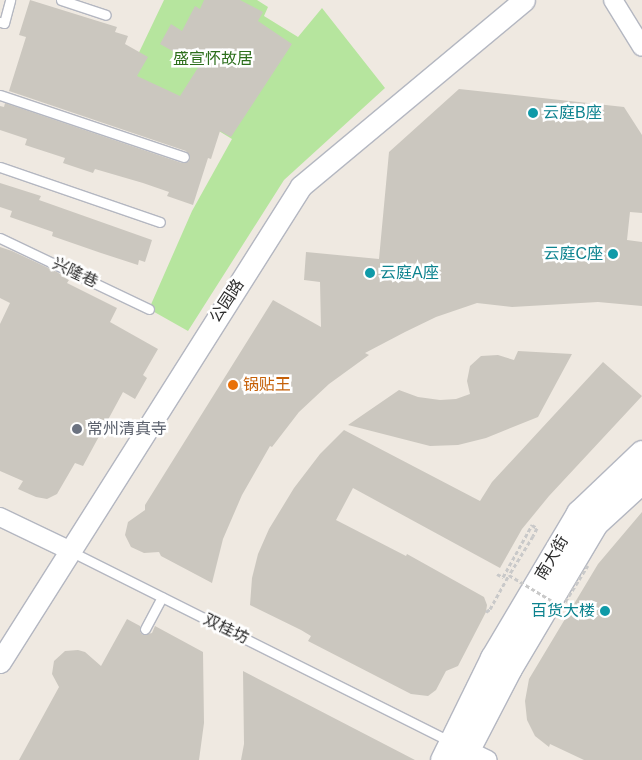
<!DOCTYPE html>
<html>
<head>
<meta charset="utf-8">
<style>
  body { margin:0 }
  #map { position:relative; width:642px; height:760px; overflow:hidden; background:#efe9e1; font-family:Arial,"Noto Sans SC",sans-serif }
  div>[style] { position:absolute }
  .green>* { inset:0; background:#b6e59e }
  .building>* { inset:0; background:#cbc7bf }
  .path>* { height:3px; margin-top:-1.5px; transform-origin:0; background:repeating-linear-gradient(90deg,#c9c9c9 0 4px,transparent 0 6.5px) }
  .roads { filter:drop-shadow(1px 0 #b4b7c1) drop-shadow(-1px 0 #b4b7c1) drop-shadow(0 1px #b4b7c1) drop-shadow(0 -1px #b4b7c1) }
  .service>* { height:9px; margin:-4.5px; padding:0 4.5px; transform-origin:4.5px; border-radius:4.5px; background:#fff }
  .minor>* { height:18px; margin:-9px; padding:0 9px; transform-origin:9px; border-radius:9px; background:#fff }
  .tertiary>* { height:21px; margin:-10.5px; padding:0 10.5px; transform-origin:10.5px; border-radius:10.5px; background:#fff }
  .secondary>* { height:25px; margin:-12.5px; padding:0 12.5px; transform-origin:12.5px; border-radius:12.5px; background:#fff }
  .path-bridge>* { height:3px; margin-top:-1.5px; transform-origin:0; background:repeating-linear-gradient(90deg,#c9c9c9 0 4px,transparent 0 6.5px) }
  .dots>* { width:14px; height:14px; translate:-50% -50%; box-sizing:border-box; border:2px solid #fff; border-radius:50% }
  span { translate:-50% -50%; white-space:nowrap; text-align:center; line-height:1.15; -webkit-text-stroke:5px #fff; paint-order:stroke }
  .park-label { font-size:16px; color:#2c6e1b }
  .culture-label { font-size:16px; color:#0d838f }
  .left { translate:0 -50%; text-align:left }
  .right { translate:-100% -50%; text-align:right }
  .street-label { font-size:16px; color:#2e2e2e }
  .food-label { font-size:16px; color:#c56008 }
  .worship-label { font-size:16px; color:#5b616d }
</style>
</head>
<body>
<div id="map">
  <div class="green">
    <i style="clip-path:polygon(164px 0,257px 0,268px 7px,264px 16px,298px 37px,322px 8px,385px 88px,284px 180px,188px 331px,149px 309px,192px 211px,232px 139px,191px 114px,123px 86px)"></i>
  </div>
  <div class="building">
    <i style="clip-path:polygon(30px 0,117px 27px,115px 32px,128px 36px,125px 44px,148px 57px,137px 76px,180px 96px,199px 66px,160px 44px,171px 24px,182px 31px,195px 6px,200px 9px,204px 0,240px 0,263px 12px,258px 21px,292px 44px,231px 137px,220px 131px,211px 159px,208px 158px,193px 205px,167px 196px,169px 192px,143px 183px,95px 169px,93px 173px,63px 163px,65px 158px,25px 145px,27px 139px,0 130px,0 106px,4px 107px,5px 103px,182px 163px,188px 162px,190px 159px,186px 151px,9px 91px,26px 37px,19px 35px)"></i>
    <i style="clip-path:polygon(459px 89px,624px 107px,642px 135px,642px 213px,630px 212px,627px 240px,642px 242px,642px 306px,598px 302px,512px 307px,477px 303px,436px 317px,405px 332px,365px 353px,369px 355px,329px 384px,299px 412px,272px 447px,270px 446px,242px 495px,223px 539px,212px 583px,161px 556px,159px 552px,144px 553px,131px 547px,125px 535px,128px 522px,145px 510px,145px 505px,273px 300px,321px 327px,320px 282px,304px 280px,306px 252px,379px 259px,389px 152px)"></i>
    <i style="clip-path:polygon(0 183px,41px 196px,39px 200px,152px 240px,145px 262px,139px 260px,138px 265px,101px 253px,52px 236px,53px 232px,10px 217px,12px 211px,0 207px)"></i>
    <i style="clip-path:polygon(0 247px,12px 251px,57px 272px,69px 280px,67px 283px,117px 308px,110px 322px,158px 349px,143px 375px,147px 378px,135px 399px,123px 392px,83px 466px,75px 463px,57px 494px,47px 499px,36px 497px,18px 489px,23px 481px,0 471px,0 324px,10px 303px,0 298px)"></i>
    <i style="clip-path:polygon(518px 351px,572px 354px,538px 417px,486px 438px,458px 445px,430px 446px,348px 425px,399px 390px,418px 397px,440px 400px,456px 399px,470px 394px,467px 381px,470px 366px,481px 356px,498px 355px,514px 360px)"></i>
    <i style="clip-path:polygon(603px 362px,642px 396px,549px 496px,522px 529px,500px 568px,353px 488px,336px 520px,406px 556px,407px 554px,484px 597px,487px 605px,486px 612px,458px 666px,446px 671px,436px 690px,428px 696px,411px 694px,308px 641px,311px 636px,301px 630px,250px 605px,252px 578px,258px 554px,269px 529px,294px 488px,320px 454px,344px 430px,480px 501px,492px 482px)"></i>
    <i style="clip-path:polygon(642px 512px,642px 760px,584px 760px,550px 744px,549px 747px,535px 736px,527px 720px,525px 701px,529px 679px,598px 564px)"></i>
    <i style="clip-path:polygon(127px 619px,140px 626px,140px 632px,143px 635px,152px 633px,155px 626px,203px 652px,204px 723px,199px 760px,19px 760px,59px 687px,52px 674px,54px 661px,65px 651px,78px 650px,85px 652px,101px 666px)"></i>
    <i style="clip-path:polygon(243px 671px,303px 702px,415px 760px,241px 760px,244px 744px)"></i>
  </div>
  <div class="path">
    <i style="left:497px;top:574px;width:7px;rotate:27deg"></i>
    <i style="left:503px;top:577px;width:60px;rotate:-60.9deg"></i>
    <i style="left:532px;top:525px;width:6px;rotate:31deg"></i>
    <i style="left:537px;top:528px;width:9px;rotate:117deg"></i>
    <i style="left:486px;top:612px;width:5px;rotate:-37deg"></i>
    <i style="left:490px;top:609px;width:39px;rotate:-61deg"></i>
  </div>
  <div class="roads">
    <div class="service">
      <i style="left:61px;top:0;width:47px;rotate:18.4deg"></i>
      <i style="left:0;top:22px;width:4px;rotate:14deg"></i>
      <i style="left:4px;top:23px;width:24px;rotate:-75deg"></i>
      <i style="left:0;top:95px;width:194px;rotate:18.6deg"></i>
      <i style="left:0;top:167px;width:169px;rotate:19deg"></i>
      <i style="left:0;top:238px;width:165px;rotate:25.5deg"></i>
      <i style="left:70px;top:551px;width:427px;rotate:26.6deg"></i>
      <i style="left:145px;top:629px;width:36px;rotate:-62deg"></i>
    </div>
    <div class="minor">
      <i style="left:613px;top:0;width:55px;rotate:58.3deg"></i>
      <i style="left:0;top:517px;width:76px;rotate:25.6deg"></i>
      <i style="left:457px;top:745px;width:34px;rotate:26deg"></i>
    </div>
    <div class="tertiary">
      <i style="left:0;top:662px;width:563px;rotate:-57.69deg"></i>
      <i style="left:301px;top:186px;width:290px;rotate:-39.8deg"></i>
    </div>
    <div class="secondary">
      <i style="left:466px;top:751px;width:93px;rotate:-62.6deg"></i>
      <i style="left:509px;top:668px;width:169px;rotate:-59.3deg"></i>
      <i style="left:595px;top:523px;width:64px;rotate:-42.5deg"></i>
      <i style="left:443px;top:760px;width:114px;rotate:-63.9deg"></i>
      <i style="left:493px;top:658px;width:169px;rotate:-59.3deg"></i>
      <i style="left:579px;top:513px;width:87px;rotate:-43.6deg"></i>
    </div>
  </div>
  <div class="path-bridge">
    <i style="left:533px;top:536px;width:46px;rotate:121.6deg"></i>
    <i style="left:509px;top:575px;width:62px;rotate:31.1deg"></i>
    <i style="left:562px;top:607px;width:49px;rotate:-58.2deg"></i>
  </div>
  <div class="dots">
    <i style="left:533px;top:113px;background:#0f9aa8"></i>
    <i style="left:613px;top:254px;background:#0f9aa8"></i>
    <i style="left:370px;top:273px;background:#0f9aa8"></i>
    <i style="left:233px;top:385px;background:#e8710a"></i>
    <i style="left:77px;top:429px;background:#6b7280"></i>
    <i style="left:605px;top:611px;background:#0f9aa8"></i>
  </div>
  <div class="park-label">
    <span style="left:213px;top:59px">盛宣怀故居</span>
  </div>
  <div class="culture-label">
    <span class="left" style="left:543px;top:113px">云庭B座</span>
    <span class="right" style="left:603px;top:254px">云庭C座</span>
    <span class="left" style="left:380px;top:273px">云庭A座</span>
    <span class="right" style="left:595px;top:611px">百货大楼</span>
  </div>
  <div class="street-label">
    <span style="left:75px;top:273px;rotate:25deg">兴隆巷</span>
    <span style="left:227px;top:301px;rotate:-57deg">公园路</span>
    <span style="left:552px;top:558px;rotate:-59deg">南大街</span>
    <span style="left:226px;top:629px;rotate:26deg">双桂坊</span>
  </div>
  <div class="food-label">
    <span class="left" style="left:243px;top:385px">锅贴王</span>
  </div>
  <div class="worship-label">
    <span class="left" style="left:87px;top:429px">常州清真寺</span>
  </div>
</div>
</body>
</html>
